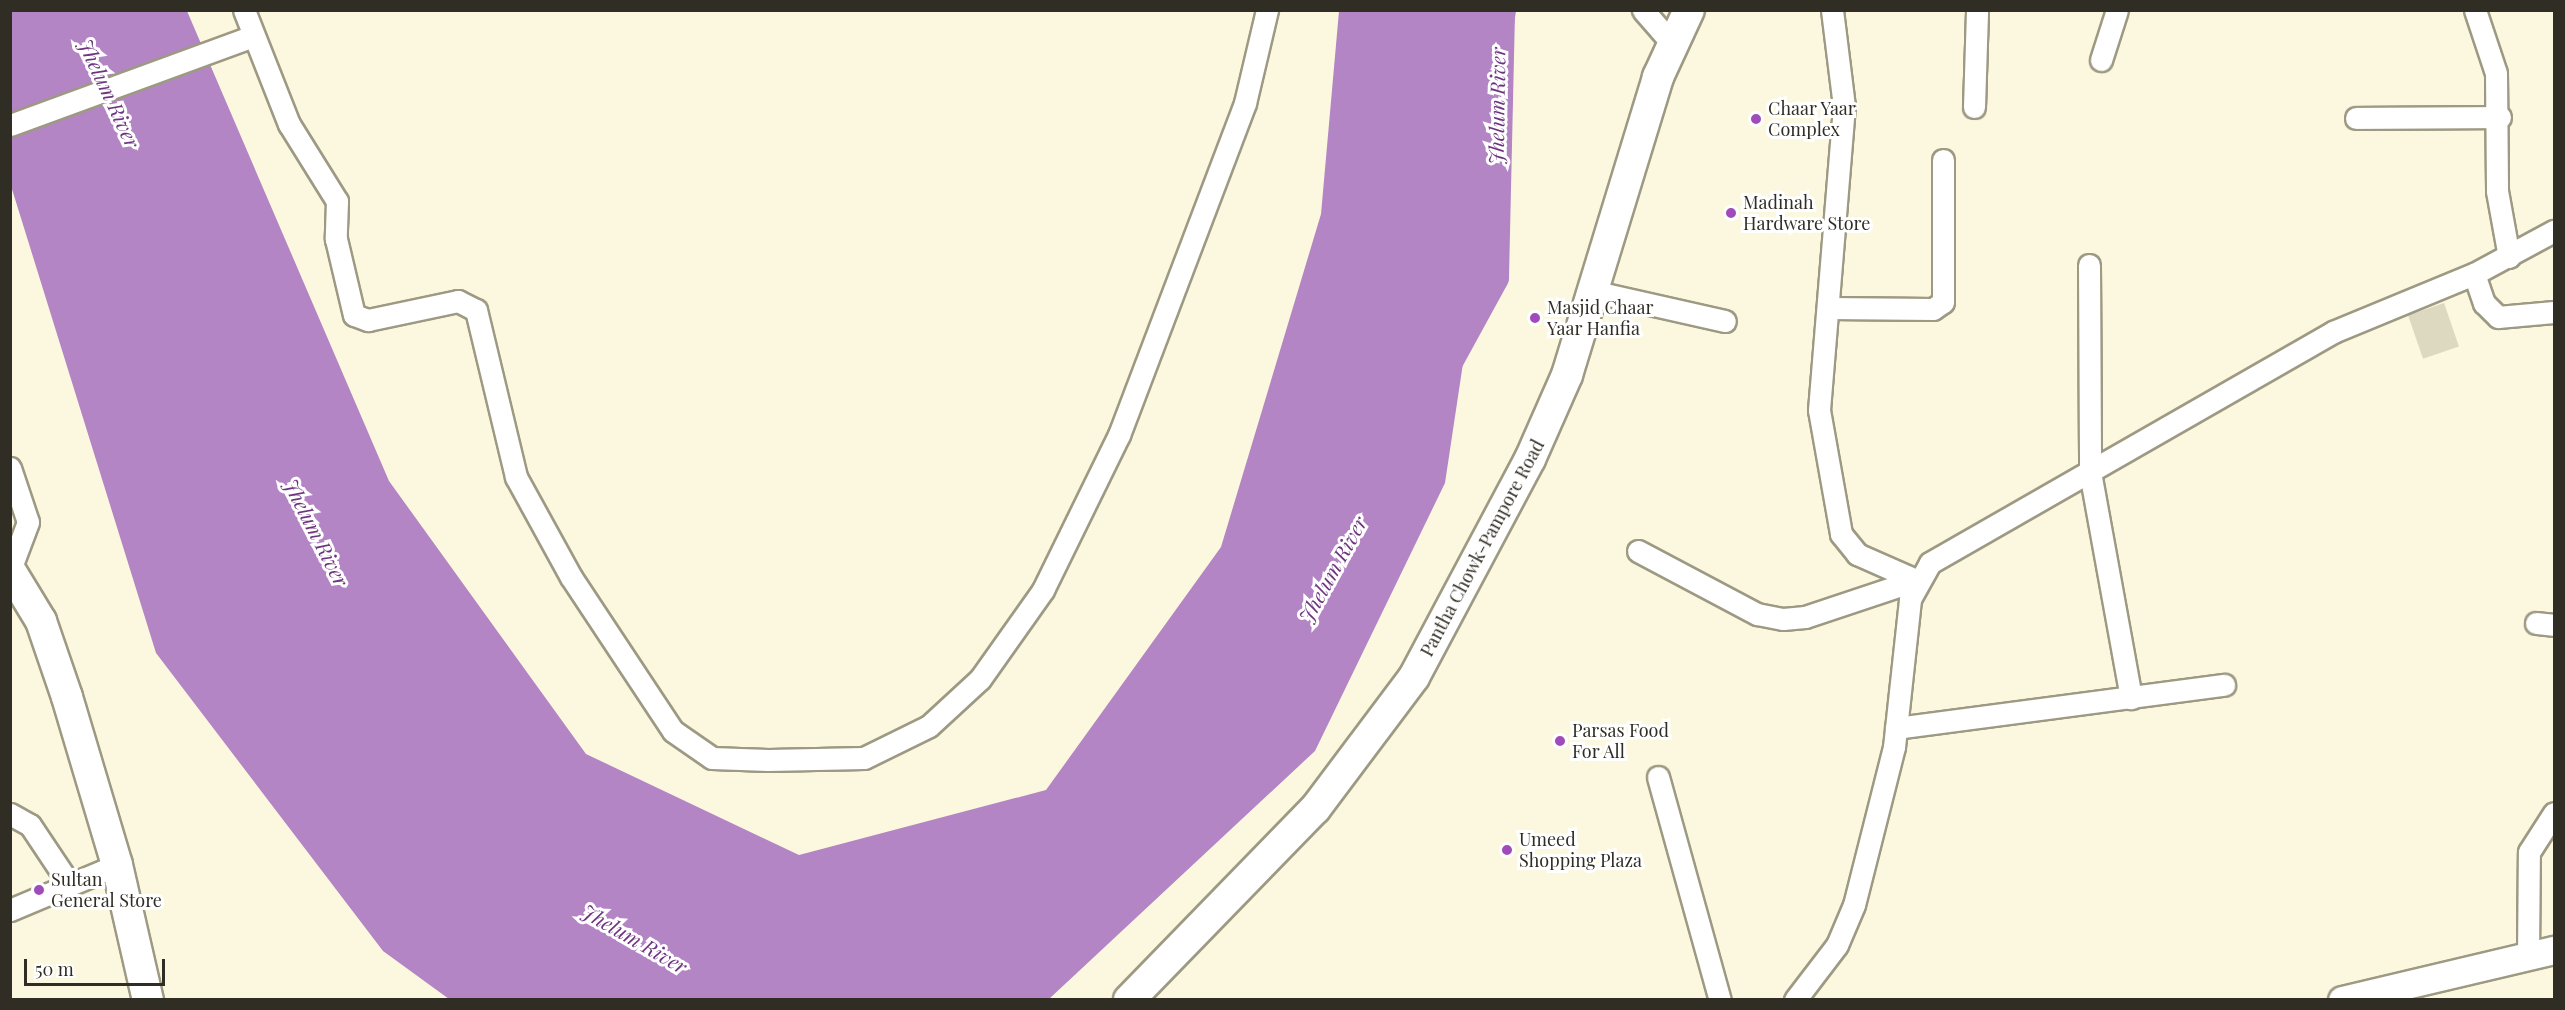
<!DOCTYPE html>
<html>
<head>
<meta charset="utf-8">
<style>
  body { margin:0 }
  #map { position:relative; width:2565px; height:1010px; overflow:hidden; background:#fbf8df; font-family:"Playfair Display",serif }
  div>[style] { position:absolute }
  .water>* { inset:0; background:#b485c4 }
  .river>* { height:34px; margin:-17px; padding:0 17px; transform-origin:17px; border-radius:17px; background:#b485c4 }
  .building>* { inset:0; background:#ddd9c1; transform-origin:0 0 }
  .roads { filter:drop-shadow(2px 0 #9d9983) drop-shadow(-2px 0 #9d9983) drop-shadow(0 2px #9d9983) drop-shadow(0 -2px #9d9983) }
  .minor>* { height:21px; margin:-10.5px; padding:0 10.5px; transform-origin:10.5px; border-radius:10.5px; background:#fff }
  .tertiary>* { height:27px; margin:-13.5px; padding:0 13.5px; transform-origin:13.5px; border-radius:13.5px; background:#fff }
  .secondary>* { height:30px; margin:-15px; padding:0 15px; transform-origin:15px; border-radius:15px; background:#fff }
  .dots>* { width:16px; height:16px; translate:-50% -50%; box-sizing:border-box; border:3px solid #fff; border-radius:50% }
  span { translate:-50% -50%; white-space:nowrap; text-align:center; line-height:1.15; -webkit-text-stroke:6px #fff; paint-order:stroke }
  .poi-label { font-size:18px; color:#2f2d24 }
  .left { translate:0 -50%; text-align:left }
  .street-label { font-size:18px; color:#2f2d24 }
  .water-label { font-size:20px; color:#6e3480; font-style:italic }
  .frame { position:absolute; inset:0; border:12px solid #2f2d24; pointer-events:none }
  .scale { position:absolute; left:24px; top:959px; width:141px; height:27px; box-sizing:border-box; border:3px solid #2f2d24; border-top:0; padding-left:8px; font-size:18px; line-height:21px; white-space:nowrap; color:#2f2d24; -webkit-text-stroke:4px #fff; paint-order:stroke }
</style>
</head>
<body>
<div id="map">
  <div class="water">
    <i style="clip-path:polygon(10px 11px,187px 11px,389px 481px,586px 754px,799px 855px,1046px 790px,1221px 547px,1321px 214px,1339px 11px,1516px 11px,1445px 483px,1315px 751px,1049px 999px,449px 999px,383px 951px,156px 653px,11px 186px)"></i>
  </div>
  <div class="river">
    <i style="left:1446px;top:361px;width:96px;rotate:-61.3deg"></i>
    <i style="left:1492px;top:277px;width:267px;rotate:-88.7deg"></i>
  </div>
  <div class="building">
    <i style="left:2444px;top:303px;width:46px;height:38px;rotate:71deg"></i>
  </div>
  <div class="roads">
    <div class="minor">
      <i style="left:244px;top:10px;width:123px;rotate:68.5deg"></i>
      <i style="left:289px;top:124px;width:91px;rotate:58.1deg"></i>
      <i style="left:337px;top:201px;width:38px;rotate:92deg"></i>
      <i style="left:336px;top:239px;width:78px;rotate:76.7deg"></i>
      <i style="left:354px;top:315px;width:15px;rotate:20deg"></i>
      <i style="left:368px;top:320px;width:92px;rotate:-11.9deg"></i>
      <i style="left:458px;top:301px;width:20px;rotate:27deg"></i>
      <i style="left:476px;top:310px;width:172px;rotate:76.5deg"></i>
      <i style="left:516px;top:477px;width:114px;rotate:61.2deg"></i>
      <i style="left:571px;top:577px;width:185px;rotate:56.5deg"></i>
      <i style="left:673px;top:731px;width:47px;rotate:34.7deg"></i>
      <i style="left:712px;top:758px;width:56px;rotate:2deg"></i>
      <i style="left:768px;top:760px;width:96px;rotate:-1.2deg"></i>
      <i style="left:864px;top:758px;width:72px;rotate:-26.2deg"></i>
      <i style="left:929px;top:726px;width:69px;rotate:-42.7deg"></i>
      <i style="left:980px;top:679px;width:109px;rotate:-54.7deg"></i>
      <i style="left:1043px;top:590px;width:173px;rotate:-63.9deg"></i>
      <i style="left:1119px;top:435px;width:355px;rotate:-69.2deg"></i>
      <i style="left:1245px;top:103px;width:96px;rotate:-76.7deg"></i>
      <i style="left:1643px;top:10px;width:41px;rotate:48.9deg"></i>
      <i style="left:1832px;top:10px;width:97px;rotate:82.9deg"></i>
      <i style="left:1844px;top:106px;width:305px;rotate:94.7deg"></i>
      <i style="left:1819px;top:410px;width:126px;rotate:79.9deg"></i>
      <i style="left:1841px;top:534px;width:26px;rotate:51deg"></i>
      <i style="left:1857px;top:554px;width:64px;rotate:23.8deg"></i>
      <i style="left:2475px;top:10px;width:66px;rotate:71.6deg"></i>
      <i style="left:2496px;top:73px;width:118px;rotate:89.5deg"></i>
      <i style="left:2497px;top:191px;width:67px;rotate:79.7deg"></i>
      <i style="left:2101px;top:60px;width:52px;rotate:-72.3deg"></i>
      <i style="left:1974px;top:107px;width:97px;rotate:-88.2deg"></i>
      <i style="left:2356px;top:118px;width:144px;rotate:-0.4deg"></i>
      <i style="left:10px;top:125px;width:259px;rotate:-20.1deg"></i>
      <i style="left:2089px;top:265px;width:207px;rotate:89.7deg"></i>
      <i style="left:2090px;top:472px;width:230px;rotate:79.7deg"></i>
      <i style="left:2474px;top:274px;width:91px;rotate:-28.3deg"></i>
      <i style="left:1596px;top:292px;width:132px;rotate:12.7deg"></i>
      <i style="left:1828px;top:308px;width:105px;rotate:0.5deg"></i>
      <i style="left:1933px;top:309px;width:12px;rotate:-35deg"></i>
      <i style="left:1943px;top:302px;width:142px;rotate:-90deg"></i>
      <i style="left:10px;top:468px;width:57px;rotate:71.6deg"></i>
      <i style="left:28px;top:522px;width:51px;rotate:110.6deg"></i>
      <i style="left:1638px;top:551px;width:135px;rotate:27.9deg"></i>
      <i style="left:1757px;top:614px;width:26px;rotate:11deg"></i>
      <i style="left:1783px;top:619px;width:22px;rotate:-5deg"></i>
      <i style="left:1805px;top:617px;width:117px;rotate:-18.4deg"></i>
      <i style="left:2536px;top:623px;width:18px;rotate:6deg"></i>
      <i style="left:1896px;top:728px;width:331px;rotate:-7.5deg"></i>
      <i style="left:1658px;top:777px;width:231px;rotate:74.5deg"></i>
      <i style="left:10px;top:814px;width:23px;rotate:29deg"></i>
      <i style="left:30px;top:825px;width:72px;rotate:56.3deg"></i>
      <i style="left:10px;top:910px;width:116px;rotate:-22.8deg"></i>
      <i style="left:2528px;top:957px;width:105px;rotate:-89.5deg"></i>
      <i style="left:2529px;top:852px;width:46px;rotate:-57.3deg"></i>
      <i style="left:1795px;top:1000px;width:69px;rotate:-52.6deg"></i>
      <i style="left:1837px;top:945px;width:43px;rotate:-67deg"></i>
      <i style="left:1854px;top:905px;width:163px;rotate:-75.8deg"></i>
      <i style="left:1894px;top:747px;width:149px;rotate:-83.8deg"></i>
      <i style="left:1910px;top:599px;width:41px;rotate:-60.9deg"></i>
      <i style="left:1930px;top:563px;width:465px;rotate:-29.8deg"></i>
      <i style="left:2333px;top:332px;width:152px;rotate:-22.4deg"></i>
      <i style="left:2474px;top:274px;width:31px;rotate:71deg"></i>
      <i style="left:2484px;top:303px;width:20px;rotate:45deg"></i>
      <i style="left:2498px;top:317px;width:56px;rotate:-5.1deg"></i>
    </div>
    <div class="tertiary">
      <i style="left:2342px;top:1000px;width:218px;rotate:-13.3deg"></i>
    </div>
    <div class="secondary">
      <i style="left:10px;top:570px;width:60px;rotate:58.7deg"></i>
      <i style="left:41px;top:621px;width:80px;rotate:71.1deg"></i>
      <i style="left:67px;top:697px;width:175px;rotate:73.4deg"></i>
      <i style="left:117px;top:865px;width:139px;rotate:77.1deg"></i>
      <i style="left:1129px;top:1000px;width:267px;rotate:-45.8deg"></i>
      <i style="left:1315px;top:809px;width:165px;rotate:-53.1deg"></i>
      <i style="left:1414px;top:677px;width:247px;rotate:-62deg"></i>
      <i style="left:1530px;top:459px;width:92px;rotate:-66.2deg"></i>
      <i style="left:1567px;top:375px;width:312px;rotate:-73deg"></i>
      <i style="left:1658px;top:77px;width:74px;rotate:-65.2deg"></i>
    </div>
  </div>
  <div class="dots">
    <i style="left:1756px;top:119px;background:#9f4bba"></i>
    <i style="left:1731px;top:213px;background:#9f4bba"></i>
    <i style="left:1535px;top:318px;background:#9f4bba"></i>
    <i style="left:1560px;top:741px;background:#9f4bba"></i>
    <i style="left:1507px;top:850px;background:#9f4bba"></i>
    <i style="left:39px;top:890px;background:#9f4bba"></i>
  </div>
  <div class="poi-label">
    <span class="left" style="left:1768px;top:119px">Chaar Yaar<br>Complex</span>
    <span class="left" style="left:1743px;top:213px">Madinah<br>Hardware Store</span>
    <span class="left" style="left:1547px;top:318px">Masjid Chaar<br>Yaar Hanfia</span>
    <span class="left" style="left:1572px;top:741px">Parsas Food<br>For All</span>
    <span class="left" style="left:1519px;top:850px">Umeed<br>Shopping Plaza</span>
    <span class="left" style="left:51px;top:890px">Sultan<br>General Store</span>
  </div>
  <div class="street-label">
    <span style="left:1482px;top:548px;rotate:-62deg">Pantha Chowk-Pampore Road</span>
  </div>
  <div class="water-label">
    <span style="left:110px;top:93px;rotate:65deg">Jhelum River</span>
    <span style="left:1496px;top:106px;rotate:-89deg">Jhelum River</span>
    <span style="left:317px;top:532px;rotate:63deg">Jhelum River</span>
    <span style="left:1332px;top:569px;rotate:-61deg">Jhelum River</span>
    <span style="left:635px;top:938px;rotate:30deg">Jhelum River</span>
  </div>
  <div class="frame"></div>
  <div class="scale">50 m</div>
</div>
</body>
</html>
